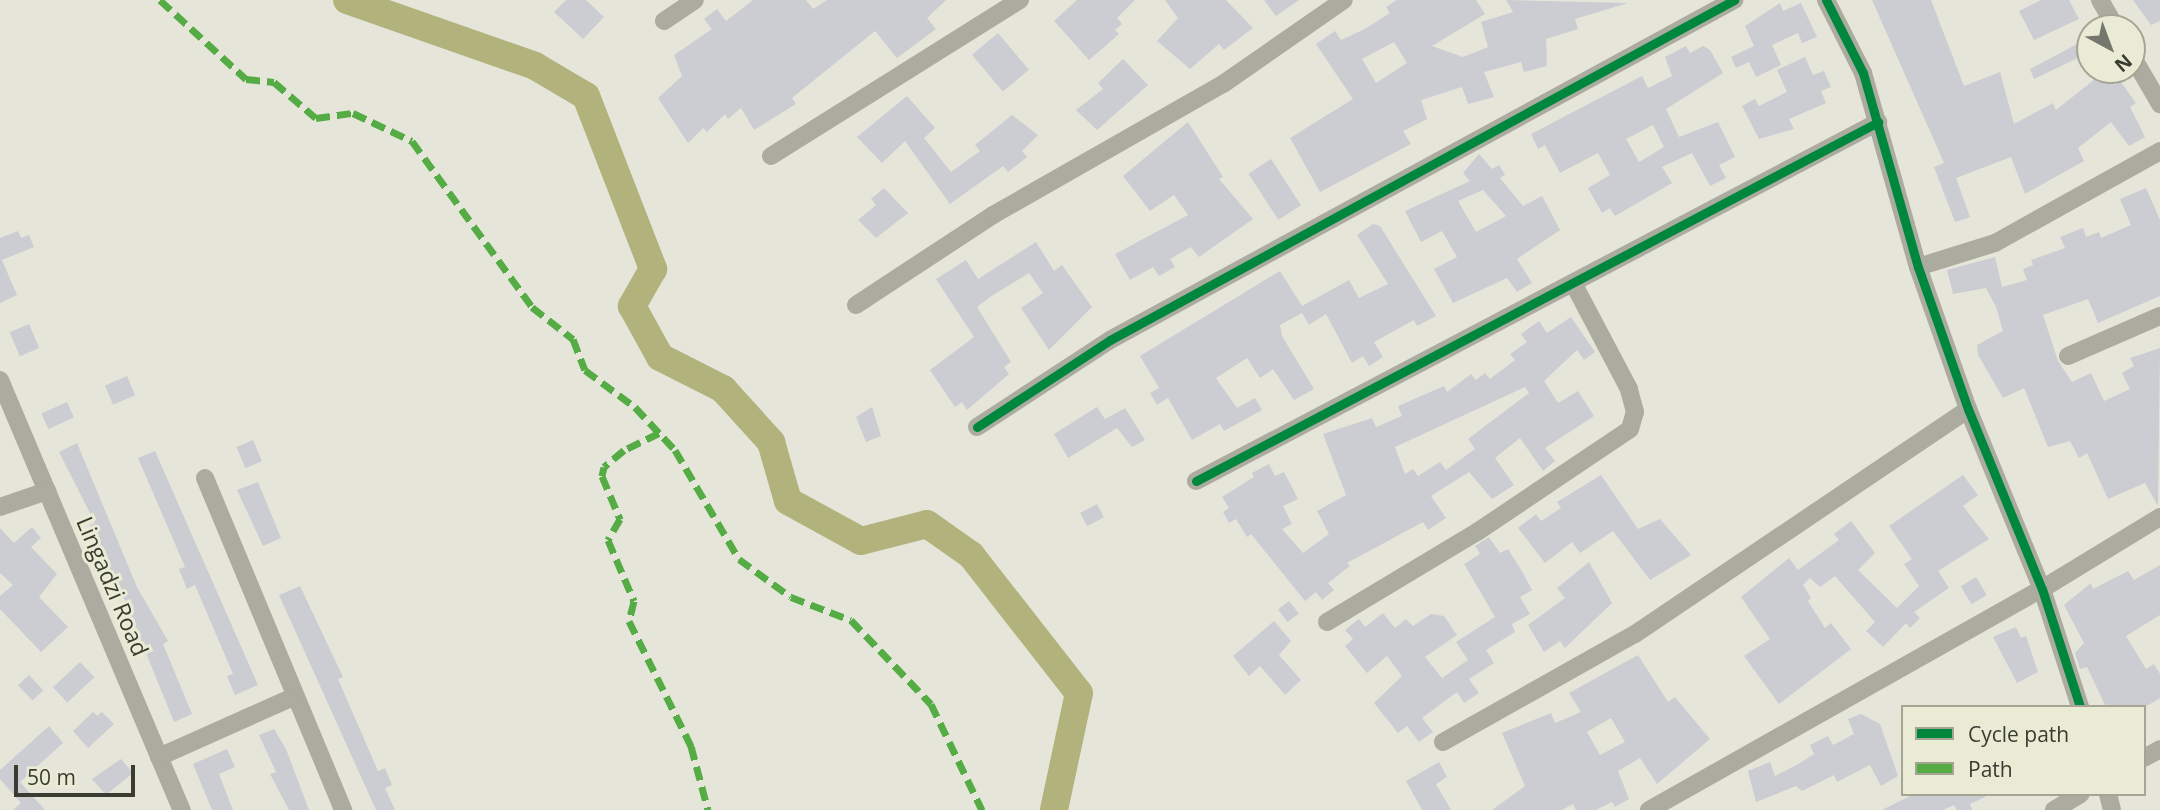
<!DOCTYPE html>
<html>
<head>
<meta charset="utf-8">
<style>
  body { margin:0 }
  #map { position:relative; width:2160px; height:810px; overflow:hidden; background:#e5e6d9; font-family:"Open Sans",sans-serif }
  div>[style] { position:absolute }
  .river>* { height:28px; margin:-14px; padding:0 14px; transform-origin:14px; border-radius:14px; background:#b2b37c }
  .building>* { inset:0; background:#ccccd3; transform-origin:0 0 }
  .minor>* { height:18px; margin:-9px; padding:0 9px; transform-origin:9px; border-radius:9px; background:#ababa0 }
  .quiet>* { height:7px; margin-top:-3.5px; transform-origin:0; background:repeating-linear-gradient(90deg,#55ac45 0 14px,transparent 0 21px) }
  .cycleway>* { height:9px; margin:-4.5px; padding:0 4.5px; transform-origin:4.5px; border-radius:4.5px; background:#00873e }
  span { translate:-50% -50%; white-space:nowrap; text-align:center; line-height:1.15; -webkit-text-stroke:6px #eaebd4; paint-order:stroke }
  .street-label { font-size:23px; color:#3a3b31 }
  .legend { position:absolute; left:1901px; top:705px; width:245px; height:91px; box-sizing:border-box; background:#eaebd4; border:2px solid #a4a593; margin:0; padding:9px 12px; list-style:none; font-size:21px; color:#3a3b31 }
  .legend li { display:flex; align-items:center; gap:14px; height:35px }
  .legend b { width:35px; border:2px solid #a4a593 }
  .north { position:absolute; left:2076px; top:14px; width:70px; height:70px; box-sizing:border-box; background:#eaebd4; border:2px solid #a4a593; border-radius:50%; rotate:139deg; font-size:19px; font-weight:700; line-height:28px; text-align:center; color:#3a3b31 }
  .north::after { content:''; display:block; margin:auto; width:24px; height:32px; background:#76776c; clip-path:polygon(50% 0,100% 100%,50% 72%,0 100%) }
  .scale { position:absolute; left:14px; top:765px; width:121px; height:32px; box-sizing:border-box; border:4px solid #3a3b31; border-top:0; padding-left:9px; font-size:21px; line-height:24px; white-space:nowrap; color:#3a3b31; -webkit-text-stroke:5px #eaebd4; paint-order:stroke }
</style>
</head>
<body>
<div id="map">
  <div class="river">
    <i style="left:347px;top:0;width:199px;rotate:19.3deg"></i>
    <i style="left:535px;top:66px;width:59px;rotate:30.5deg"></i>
    <i style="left:586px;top:96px;width:186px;rotate:68.8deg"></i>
    <i style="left:653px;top:269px;width:43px;rotate:119.6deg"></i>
    <i style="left:632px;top:306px;width:58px;rotate:61.2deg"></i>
    <i style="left:660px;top:357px;width:71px;rotate:26.9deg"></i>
    <i style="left:723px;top:389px;width:72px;rotate:47.8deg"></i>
    <i style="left:771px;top:442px;width:61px;rotate:73.9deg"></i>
    <i style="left:788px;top:501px;width:83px;rotate:28.7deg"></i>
    <i style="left:861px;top:541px;width:68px;rotate:-14.4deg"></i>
    <i style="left:927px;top:524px;width:54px;rotate:35.2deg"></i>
    <i style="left:971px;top:555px;width:175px;rotate:52deg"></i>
    <i style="left:1079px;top:693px;width:120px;rotate:102.1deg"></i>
  </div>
  <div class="building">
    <i style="clip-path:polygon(566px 0,586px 0,604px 17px,583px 39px,554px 12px)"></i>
    <i style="clip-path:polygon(753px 0,806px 0,813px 9px,827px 0,946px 0,927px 18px,936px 29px,897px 58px,875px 31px,792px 98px,796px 104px,754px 130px,741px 108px,728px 119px,725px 114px,707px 132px,703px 128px,688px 143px,658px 98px,682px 76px,674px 55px,712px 29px,704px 19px,717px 9px,726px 21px)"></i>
    <i style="clip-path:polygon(1077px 0,1135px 0,1117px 18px,1122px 24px,1115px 30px,1119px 34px,1089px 60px,1054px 21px)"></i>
    <i style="clip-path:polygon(1165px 0,1226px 0,1253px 28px,1224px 50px,1219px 44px,1190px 69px,1157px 41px,1178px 18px)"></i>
    <i style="clip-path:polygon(1264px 0,1299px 0,1276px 16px)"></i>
    <i style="clip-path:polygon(evenodd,1397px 0,1476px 0,1485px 14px,1432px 46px,1463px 57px,1488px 47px,1481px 22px,1513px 12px,1506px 0,1628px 3px,1575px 19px,1578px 29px,1546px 39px,1547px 66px,1524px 72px,1521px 62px,1484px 72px,1494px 97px,1468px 104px,1462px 87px,1421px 100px,1427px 119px,1403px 131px,1411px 144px,1320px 192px,1290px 138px,1353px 99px,1316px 44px,1335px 31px,1341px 40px,1365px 29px,1390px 13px,1386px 7px,1397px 0,1394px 42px,1407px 63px,1376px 83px,1362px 59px,1394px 42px)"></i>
    <i style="clip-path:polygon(1872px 0,1931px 0,1964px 86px,2000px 72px,2014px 124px,2053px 103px,2056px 110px,2105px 71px,2114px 85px,2120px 81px,2136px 103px,2130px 107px,2145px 137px,2129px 146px,2111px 122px,2078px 148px,2084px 161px,2025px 194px,2011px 157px,1956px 178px,1970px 217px,1955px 222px,1934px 167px,1944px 163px)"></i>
    <i style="clip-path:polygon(2041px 0,2069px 0,2079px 19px,2034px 40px,2019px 11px)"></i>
    <i style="clip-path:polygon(2133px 0,2160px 0,2160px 21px,2151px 25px)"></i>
    <i style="clip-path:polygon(1780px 3px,1783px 11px,1801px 3px,1817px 37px,1802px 43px,1798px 33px,1772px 45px,1781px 65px,1756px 77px,1749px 62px,1736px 68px,1731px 57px,1754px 46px,1745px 26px)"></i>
    <i style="left:998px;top:33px;width:48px;height:34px;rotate:50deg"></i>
    <i style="clip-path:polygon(2079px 43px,2084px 55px,2034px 79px,2030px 69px)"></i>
    <i style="clip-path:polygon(evenodd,1686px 46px,1690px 53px,1703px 46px,1710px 50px,1723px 73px,1666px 109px,1679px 137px,1718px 122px,1735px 157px,1719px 165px,1726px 178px,1710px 186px,1692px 153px,1662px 167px,1672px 183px,1615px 216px,1610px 208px,1602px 213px,1588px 188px,1610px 175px,1598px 153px,1560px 173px,1545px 145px,1538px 149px,1531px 134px,1642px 76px,1648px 88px,1672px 76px,1665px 57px,1686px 46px,1653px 125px,1664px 147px,1639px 162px,1626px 139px,1653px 125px)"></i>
    <i style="clip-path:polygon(1805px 57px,1813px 75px,1824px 71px,1831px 87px,1821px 91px,1826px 103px,1789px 119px,1794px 129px,1759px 139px,1742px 106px,1755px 99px,1759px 106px,1787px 92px,1777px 70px)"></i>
    <i style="clip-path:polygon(1123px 59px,1148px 85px,1097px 130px,1076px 110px,1103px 89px,1098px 83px)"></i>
    <i style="clip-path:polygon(907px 96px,935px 128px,924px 138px,951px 172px,980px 151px,975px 145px,1012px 115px,1038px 135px,1022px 151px,1027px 157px,1008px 172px,1003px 166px,950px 204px,905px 141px,882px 163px,857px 137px)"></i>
    <i style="clip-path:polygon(1188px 122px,1223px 177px,1219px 179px,1253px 219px,1199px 257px,1191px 247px,1170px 259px,1175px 267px,1159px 276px,1153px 267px,1130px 280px,1115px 254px,1188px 215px,1174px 195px,1150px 211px,1123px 176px)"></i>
    <i style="clip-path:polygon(evenodd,1479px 154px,1492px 169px,1499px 165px,1505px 175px,1500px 178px,1523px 206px,1542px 196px,1560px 230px,1517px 259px,1532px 283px,1517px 292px,1507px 278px,1453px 303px,1434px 269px,1457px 257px,1442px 231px,1421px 242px,1405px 211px,1470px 181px,1463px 173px,1479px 154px,1483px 190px,1506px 216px,1476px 232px,1458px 201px,1483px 190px)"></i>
    <i style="left:1271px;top:159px;width:55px;height:27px;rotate:57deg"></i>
    <i style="clip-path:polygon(884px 188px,908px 213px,876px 238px,858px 220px,876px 205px,871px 199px)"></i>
    <i style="clip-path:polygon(2146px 188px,2160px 220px,2160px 296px,2098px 323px,2088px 299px,2043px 315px,2058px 361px,2072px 382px,2091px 373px,2104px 401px,2130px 389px,2122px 373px,2134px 366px,2130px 358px,2160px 348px,2158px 506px,2145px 483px,2108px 499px,2087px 453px,2079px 458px,2070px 441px,2048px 447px,2024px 388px,2003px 398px,1978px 355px,1977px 345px,2003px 331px,1996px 307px,1986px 288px,1953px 294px,1947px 270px,1995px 257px,2002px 287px,2027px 280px,2023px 269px,2033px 265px,2031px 260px,2065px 248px,2060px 237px,2083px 228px,2086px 237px,2099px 232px,2101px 238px,2131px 225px,2120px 199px)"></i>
    <i style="clip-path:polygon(1373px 224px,1380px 226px,1436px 316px,1417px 326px,1414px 320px,1374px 342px,1383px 357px,1369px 366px,1363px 356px,1352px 363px,1326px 314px,1309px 325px,1302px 313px,1280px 325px,1282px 336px,1314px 389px,1294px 400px,1273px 369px,1260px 378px,1247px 358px,1216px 378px,1237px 408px,1255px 398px,1262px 410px,1224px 431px,1220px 424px,1192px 440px,1168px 398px,1157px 405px,1150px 393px,1159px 388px,1140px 356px,1280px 271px,1302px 306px,1349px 280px,1359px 298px,1388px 284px,1357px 235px)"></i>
    <i style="clip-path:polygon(18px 231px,21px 238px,29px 235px,34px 247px,2px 260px,17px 295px,0 303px,0 238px)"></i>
    <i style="clip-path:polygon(1036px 242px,1054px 271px,1062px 265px,1092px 307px,1049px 350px,1021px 308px,1043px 293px,1029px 273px,990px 297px,977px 307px,1011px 362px,1004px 367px,1009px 374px,967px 410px,962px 402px,955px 407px,930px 370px,974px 337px,936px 279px,966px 260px,978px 279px)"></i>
    <i style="clip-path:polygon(evenodd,1571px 317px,1595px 352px,1584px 360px,1577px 350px,1544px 381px,1558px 403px,1578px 391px,1594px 416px,1545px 448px,1555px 461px,1543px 471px,1520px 438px,1495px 458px,1514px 485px,1492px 499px,1469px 472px,1431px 496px,1446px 518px,1428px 530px,1423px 522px,1347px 563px,1350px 566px,1328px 583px,1334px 590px,1322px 600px,1316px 592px,1305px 601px,1251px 534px,1247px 537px,1236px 519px,1229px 523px,1223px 512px,1229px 508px,1222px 497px,1254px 477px,1252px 473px,1269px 464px,1275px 476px,1284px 472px,1298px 499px,1283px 506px,1292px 524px,1282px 529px,1303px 553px,1329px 534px,1317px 511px,1346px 495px,1323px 434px,1372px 418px,1376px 427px,1402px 416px,1398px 406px,1444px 386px,1447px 392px,1471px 374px,1476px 380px,1485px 373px,1490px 379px,1515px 360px,1510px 354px,1527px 342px,1521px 334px,1539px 321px,1547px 333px,1571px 317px,1525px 387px,1529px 393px,1468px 439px,1475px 449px,1446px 470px,1440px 462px,1418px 476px,1413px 469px,1405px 474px,1395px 447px,1525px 387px)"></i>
    <i style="left:29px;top:324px;width:26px;height:21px;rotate:67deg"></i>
    <i style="left:127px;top:376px;width:21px;height:24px;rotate:67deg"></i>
    <i style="left:67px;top:402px;width:17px;height:28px;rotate:66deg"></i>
    <i style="clip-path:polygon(872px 407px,881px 436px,866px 442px,856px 417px)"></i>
    <i style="clip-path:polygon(1097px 407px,1105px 419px,1125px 408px,1145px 440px,1132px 447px,1117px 428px,1068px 458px,1054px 434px)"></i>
    <i style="left:253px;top:440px;width:23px;height:18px;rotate:67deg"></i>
    <i style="clip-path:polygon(77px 443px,137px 587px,168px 641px,163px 644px,192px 714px,174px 722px,116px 579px,112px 581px,102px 558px,90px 525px,95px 523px,59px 452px)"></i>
    <i style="clip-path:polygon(155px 451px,258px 685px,235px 695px,227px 676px,233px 674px,195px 585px,187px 589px,179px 569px,185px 567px,138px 458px)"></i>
    <i style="clip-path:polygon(1601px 475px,1638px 529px,1660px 519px,1691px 555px,1650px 580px,1613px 531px,1580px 553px,1572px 542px,1545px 563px,1518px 528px,1536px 514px,1541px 521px,1561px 508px,1557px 502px)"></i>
    <i style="clip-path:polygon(1963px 475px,1978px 495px,1963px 506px,1989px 539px,1938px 571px,1949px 588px,1914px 612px,1920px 618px,1910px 628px,1906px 623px,1883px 647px,1866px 631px,1875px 622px,1835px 576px,1820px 587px,1810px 578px,1803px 585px,1811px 598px,1808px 601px,1825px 628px,1831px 623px,1851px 649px,1779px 704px,1744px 656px,1770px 639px,1741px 597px,1789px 558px,1798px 570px,1839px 540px,1834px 534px,1851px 521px,1875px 553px,1858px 570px,1897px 608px,1919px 586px,1904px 564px,1912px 559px,1889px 526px)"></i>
    <i style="clip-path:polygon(258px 482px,281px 538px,263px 546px,237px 490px)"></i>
    <i style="left:1097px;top:504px;width:15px;height:19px;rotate:62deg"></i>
    <i style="clip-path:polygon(32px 527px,41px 538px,31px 547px,57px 574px,39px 597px,68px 627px,41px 652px,0 609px,0 596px,13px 585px,0 573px,0 528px,14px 543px)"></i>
    <i style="clip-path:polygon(1489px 537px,1500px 553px,1508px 549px,1523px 573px,1532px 590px,1520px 597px,1530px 614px,1512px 624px,1515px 632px,1486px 650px,1494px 663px,1469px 679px,1479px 693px,1464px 703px,1457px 692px,1422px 718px,1433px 732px,1419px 742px,1407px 726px,1398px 733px,1374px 703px,1402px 676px,1387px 656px,1367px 673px,1345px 646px,1353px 639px,1345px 630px,1359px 619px,1365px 627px,1383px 613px,1395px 628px,1406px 619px,1413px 626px,1431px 614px,1444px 616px,1457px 635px,1425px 657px,1442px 678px,1468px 660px,1456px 642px,1495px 617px,1464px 564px,1480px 554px,1475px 546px)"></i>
    <i style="clip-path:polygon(1589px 562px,1612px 603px,1565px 648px,1560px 641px,1544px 652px,1528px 625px,1565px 598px,1557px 588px)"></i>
    <i style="clip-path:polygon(2160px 565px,2160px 615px,2126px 636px,2146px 669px,2154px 664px,2160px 674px,2160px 698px,2145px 707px,2106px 707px,2087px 667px,2080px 669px,2075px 653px,2084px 643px,2064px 605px,2091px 583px,2093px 589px,2128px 571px,2134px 580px)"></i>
    <i style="left:1976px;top:577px;width:21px;height:18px;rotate:59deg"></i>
    <i style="clip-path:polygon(300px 586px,343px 677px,338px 679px,378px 771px,385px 768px,392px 785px,385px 788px,395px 810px,376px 810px,279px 595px)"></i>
    <i style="left:1289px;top:601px;width:16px;height:14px;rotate:52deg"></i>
    <i style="clip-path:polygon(1274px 621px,1291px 641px,1279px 655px,1301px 680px,1285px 695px,1260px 666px,1249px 676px,1233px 656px)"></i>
    <i style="clip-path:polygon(2016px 627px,2021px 638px,2026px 636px,2038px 672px,2017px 683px,1993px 637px)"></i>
    <i style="clip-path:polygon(evenodd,1638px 655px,1668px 702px,1675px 697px,1710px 739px,1657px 784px,1640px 758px,1618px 771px,1629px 799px,1615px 807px,1612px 802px,1596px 810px,1576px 810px,1573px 804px,1562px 810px,1492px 810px,1525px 786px,1502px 733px,1551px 713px,1555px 723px,1581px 712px,1569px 693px,1638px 655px,1611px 718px,1625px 742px,1600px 755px,1587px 732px,1611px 718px)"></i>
    <i style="left:80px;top:662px;width:21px;height:37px;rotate:47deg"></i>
    <i style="left:29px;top:675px;width:21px;height:15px;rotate:47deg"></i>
    <i style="clip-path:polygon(93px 712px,97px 716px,102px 712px,114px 724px,88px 748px,73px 731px)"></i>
    <i style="clip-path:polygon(1861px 714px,1880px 724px,1898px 776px,1881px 786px,1870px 765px,1837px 782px,1834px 775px,1802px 791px,1796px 786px,1756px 802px,1748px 771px,1770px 762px,1775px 776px,1800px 763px,1814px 754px,1810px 745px,1828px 736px,1833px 745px,1854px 734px,1848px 719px)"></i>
    <i style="clip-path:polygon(49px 726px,63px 743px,20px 782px,45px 810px,13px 810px,21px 803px,0 779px,0 770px)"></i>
    <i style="clip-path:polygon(274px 729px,286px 749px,309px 810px,289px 810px,270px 774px,276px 772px,259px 735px)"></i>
    <i style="clip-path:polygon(227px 749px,235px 767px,219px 774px,233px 810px,212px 810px,193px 764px)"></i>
    <i style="clip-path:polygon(121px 759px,133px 773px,106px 795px,92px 779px)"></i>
    <i style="clip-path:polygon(1439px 762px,1447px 777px,1436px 784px,1451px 810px,1422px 810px,1406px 781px)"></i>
    <i style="clip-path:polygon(1914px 794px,1991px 794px,1970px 804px,1972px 810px,1957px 810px,1954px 805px,1943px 810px,1882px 810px)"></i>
  </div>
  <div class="minor">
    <i style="left:1826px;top:0;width:82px;rotate:63.1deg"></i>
    <i style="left:1863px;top:73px;width:202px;rotate:74.2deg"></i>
    <i style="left:1918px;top:267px;width:151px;rotate:70.6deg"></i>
    <i style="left:1968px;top:409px;width:195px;rotate:67.7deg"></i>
    <i style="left:2042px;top:589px;width:124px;rotate:72.1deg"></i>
    <i style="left:2100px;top:0;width:32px;rotate:60deg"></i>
    <i style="left:664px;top:21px;width:37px;rotate:-34deg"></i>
    <i style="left:2132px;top:56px;width:56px;rotate:59.7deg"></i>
    <i style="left:771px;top:156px;width:294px;rotate:-32.1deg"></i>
    <i style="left:1918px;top:267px;width:81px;rotate:-17.3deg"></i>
    <i style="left:1995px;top:243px;width:189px;rotate:-29.1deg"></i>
    <i style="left:856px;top:305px;width:164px;rotate:-33.3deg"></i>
    <i style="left:993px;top:215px;width:265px;rotate:-29.7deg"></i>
    <i style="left:1223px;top:84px;width:147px;rotate:-34.8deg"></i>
    <i style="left:2068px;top:356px;width:100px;rotate:-23.5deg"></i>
    <i style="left:0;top:380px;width:467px;rotate:67.1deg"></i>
    <i style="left:977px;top:427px;width:159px;rotate:-33.2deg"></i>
    <i style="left:1110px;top:340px;width:711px;rotate:-28.58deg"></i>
    <i style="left:205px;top:478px;width:360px;rotate:67.4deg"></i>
    <i style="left:1196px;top:481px;width:771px;rotate:-27.76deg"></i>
    <i style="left:0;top:507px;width:50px;rotate:-18.8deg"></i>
    <i style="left:1327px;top:622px;width:175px;rotate:-31deg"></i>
    <i style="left:1477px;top:532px;width:184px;rotate:-33.9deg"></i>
    <i style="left:1630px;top:429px;width:18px;rotate:-74deg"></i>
    <i style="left:1635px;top:412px;width:24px;rotate:-105deg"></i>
    <i style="left:1629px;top:389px;width:120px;rotate:-117.8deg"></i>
    <i style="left:1443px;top:742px;width:220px;rotate:-29.4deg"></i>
    <i style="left:1635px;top:634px;width:402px;rotate:-34deg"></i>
    <i style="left:159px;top:757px;width:147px;rotate:-24.1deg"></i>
    <i style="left:2144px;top:758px;width:18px;rotate:-29deg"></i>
    <i style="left:2108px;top:794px;width:16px;rotate:76deg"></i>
    <i style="left:1649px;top:810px;width:451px;rotate:-29.4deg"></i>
    <i style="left:2042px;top:589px;width:138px;rotate:-31.4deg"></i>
    <i style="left:2054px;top:810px;width:31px;rotate:-31deg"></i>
  </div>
  <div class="quiet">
    <i style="left:160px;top:0;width:117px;rotate:42.6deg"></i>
    <i style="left:246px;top:79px;width:28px;rotate:6deg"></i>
    <i style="left:274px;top:82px;width:55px;rotate:40.6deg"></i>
    <i style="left:316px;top:118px;width:37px;rotate:-8deg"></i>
    <i style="left:353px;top:113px;width:65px;rotate:25.4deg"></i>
    <i style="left:412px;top:141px;width:205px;rotate:54.1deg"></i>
    <i style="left:532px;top:307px;width:52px;rotate:38deg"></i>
    <i style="left:573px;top:339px;width:33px;rotate:69deg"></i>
    <i style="left:585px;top:370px;width:62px;rotate:36.5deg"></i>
    <i style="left:635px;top:407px;width:59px;rotate:47.1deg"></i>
    <i style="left:675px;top:450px;width:126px;rotate:59.6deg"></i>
    <i style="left:739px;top:559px;width:64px;rotate:36.2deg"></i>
    <i style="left:791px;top:597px;width:64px;rotate:21deg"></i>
    <i style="left:851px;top:620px;width:116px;rotate:46.4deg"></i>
    <i style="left:931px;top:704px;width:118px;rotate:64.3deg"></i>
    <i style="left:659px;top:433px;width:39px;rotate:154deg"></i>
    <i style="left:624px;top:450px;width:26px;rotate:140deg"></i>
    <i style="left:604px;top:467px;width:9px;rotate:103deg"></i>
    <i style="left:602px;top:476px;width:47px;rotate:67.3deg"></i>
    <i style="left:620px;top:519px;width:24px;rotate:120deg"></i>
    <i style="left:608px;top:540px;width:66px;rotate:66.9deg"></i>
    <i style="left:634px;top:601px;width:21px;rotate:104deg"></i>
    <i style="left:629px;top:621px;width:140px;rotate:63.6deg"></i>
    <i style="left:691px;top:746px;width:66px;rotate:75.1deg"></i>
  </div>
  <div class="cycleway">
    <i style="left:1826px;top:0;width:82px;rotate:63.1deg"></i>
    <i style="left:1863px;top:73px;width:202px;rotate:74.2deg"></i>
    <i style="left:1918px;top:267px;width:151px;rotate:70.6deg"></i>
    <i style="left:1968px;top:409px;width:195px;rotate:67.7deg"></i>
    <i style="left:2042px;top:589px;width:124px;rotate:72.1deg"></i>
    <i style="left:977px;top:427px;width:159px;rotate:-33.2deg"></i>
    <i style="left:1110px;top:340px;width:711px;rotate:-28.58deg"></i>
    <i style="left:1196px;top:481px;width:771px;rotate:-27.76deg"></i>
  </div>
  <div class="street-label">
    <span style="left:113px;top:586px;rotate:67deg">Lingadzi Road</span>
  </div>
  <ul class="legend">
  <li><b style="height:9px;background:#00873e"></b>Cycle path</li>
  <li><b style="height:9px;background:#55ac45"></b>Path</li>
  </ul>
  <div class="north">N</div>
  <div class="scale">50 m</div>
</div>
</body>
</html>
